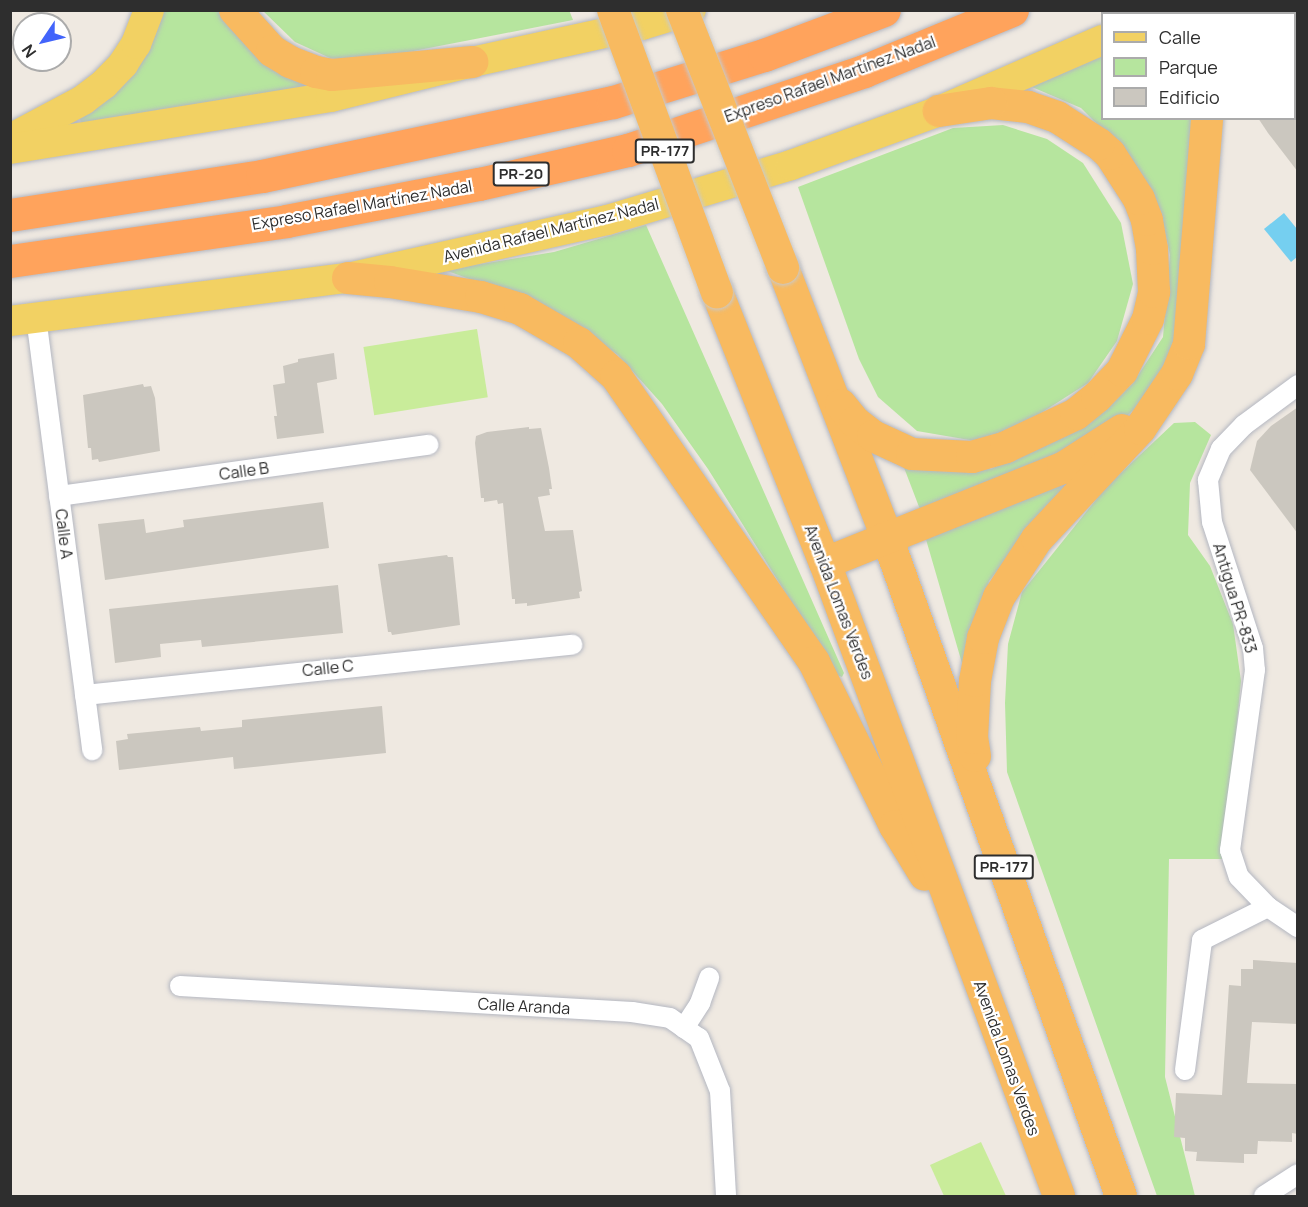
<!DOCTYPE html>
<meta charset="utf-8">
<style>
body{margin:0}
#map{position:relative;width:1308px;height:1207px;overflow:hidden;background:#efe9e1;font-family:Manrope,sans-serif}
div>[style]{position:absolute}
[style*='--x']{left:calc(var(--x)*1px);top:calc(var(--y)*1px);width:calc(var(--w)*1px);rotate:calc(var(--a)*1deg)}
.green>*{inset:0;background:#b6e59e}
.pitch>*{inset:0;background:#c9ec9a;transform-origin:0 0}
.water>*{inset:0;background:#75cff0}
.building>*{inset:0;background:#cbc7bf}
.roads{filter:drop-shadow(0 0 2px #b4b7c1) drop-shadow(0 0 2px #b4b7c1)}
.minor>*{height:20px;margin:-10px;padding:0 10px;transform-origin:10px;border-radius:10px;background:#fff}
.primary>*{height:30px;margin:-15px;padding:0 15px;transform-origin:15px;border-radius:15px;background:#f2d163}
.trunk>*{height:32px;margin:-16px;padding:0 16px;transform-origin:16px;border-radius:16px;background:#f8ba60}
.motorway>*{height:33px;margin:-16.5px;padding:0 16.5px;transform-origin:16.5px;border-radius:16.5px;background:#ffa35c}
.bridges{filter:drop-shadow(0 0 2px #c9c9c9) drop-shadow(0 0 2px #c9c9c9)}
.trunk-bridge>*{height:32px;margin:-16px;padding:0 16px;transform-origin:16px;border-radius:16px;background:#f8ba60}
span{translate:-50% -50%;white-space:nowrap;text-align:center;line-height:1.15;-webkit-text-stroke:4.5px #fff;paint-order:stroke}
.shield-label span{padding:2px 4px;background:#fff;border:2px solid;border-radius:4px;-webkit-text-stroke-width:0}
.shield-label{font-size:15px;color:#2e2e2e;font-weight:700}
.street-label{font-size:16px;color:#2e2e2e}
.frame{position:absolute;inset:0;border:12px solid #2e2e2e;pointer-events:none}
.legend{position:absolute;left:1101px;top:12px;width:195px;height:108px;box-sizing:border-box;background:#fff;border:2px solid #ababab;margin:0;padding:8px 10px;list-style:none;font-size:18px;color:#2e2e2e}
.legend li{display:flex;align-items:center;gap:12px;height:30px}
.legend b{width:30px;border:2px solid #ababab}
.north{position:absolute;left:12px;top:12px;width:60px;height:60px;box-sizing:border-box;background:#fff;border:2px solid #ababab;border-radius:50%;rotate:235deg;font-size:16px;font-weight:700;line-height:24px;text-align:center;color:#2e2e2e}
.north::after{content:'';display:block;margin:auto;width:21px;height:27px;background:#4264fb;clip-path:polygon(50% 0,100% 100%,50% 72%,0 100%)}
</style>
<div id="map">
<div class="green">
<div style="clip-path:polygon(569px 10px,573px 20px,357px 62px,330px 58px,295px 42px,263px 11px)"></div>
<div style="clip-path:polygon(164px 11px,224px 11px,325px 83px,82px 127px,79px 115px,153px 35px)"></div>
<div style="clip-path:polygon(1102px 54px,1102px 118px,1195px 119px,1177px 346px,1148px 397px,1120px 422px,1085px 445px,921px 512px,903px 465px,947px 472px,991px 469px,1077px 429px,1108px 408px,1133px 383px,1163px 337px,1170px 255px,1160px 209px,1121px 148px,1081px 108px,1032px 87px)"></div>
<div style="clip-path:polygon(1003px 125px,1047px 139px,1083px 163px,1121px 223px,1133px 284px,1117px 341px,1088px 383px,1041px 413px,981px 442px,917px 431px,878px 397px,859px 359px,798px 187px,953px 128px)"></div>
<div style="clip-path:polygon(646px 225px,844px 673px,842px 677px,837px 675px,708px 469px,662px 404px,618px 355px,577px 326px,499px 290px,445px 270px,554px 252px)"></div>
<div style="clip-path:polygon(1195px 422px,1211px 435px,1190px 483px,1188px 535px,1210px 566px,1233px 624px,1241px 681px,1224px 859px,1169px 859px,1165px 1077px,1195px 1196px,1157px 1196px,1007px 772px,1005px 703px,1008px 644px,1022px 592px,1107px 486px,1174px 423px)"></div>
<div style="clip-path:polygon(1095px 463px,1039px 519px,989px 581px,966px 677px,925px 536px)"></div>
</div>
<div class="pitch">
<div style="left:477px;top:329px;width:69px;height:115px;rotate:81deg"></div>
<div style="clip-path:polygon(981px 1142px,1006px 1196px,944px 1196px,930px 1165px)"></div>
</div>
<div class="water">
<div style="clip-path:polygon(1284px 213px,1297px 229px,1297px 257px,1291px 262px,1264px 229px)"></div>
</div>
<div class="building">
<div style="clip-path:polygon(1258px 118px,1298px 118px,1298px 172px,1268px 133px)"></div>
<div style="clip-path:polygon(334px 353px,337px 379px,317px 383px,324px 433px,277px 439px,274px 416px,277px 416px,273px 385px,285px 383px,283px 366px,298px 362px,298px 359px)"></div>
<div style="clip-path:polygon(143px 384px,144px 387px,151px 386px,155px 398px,160px 451px,99px 462px,98px 459px,92px 460px,91px 448px,88px 448px,83px 395px)"></div>
<div style="clip-path:polygon(1298px 407px,1298px 534px,1250px 470px,1257px 441px,1271px 426px)"></div>
<div style="clip-path:polygon(529px 427px,529px 429px,541px 428px,549px 468px,552px 489px,549px 489px,550px 495px,538px 497px,545px 531px,573px 530px,582px 591px,579px 592px,580px 598px,527px 606px,527px 603px,515px 604px,515px 599px,512px 599px,503px 503px,498px 504px,497px 500px,484px 502px,484px 498px,481px 498px,475px 443px,476px 436px,487px 432px)"></div>
<div style="clip-path:polygon(323px 502px,329px 548px,105px 580px,98px 524px,144px 519px,146px 533px,184px 527px,183px 520px)"></div>
<div style="clip-path:polygon(447px 555px,448px 557px,453px 557px,460px 625px,392px 635px,391px 632px,388px 632px,378px 564px)"></div>
<div style="clip-path:polygon(338px 585px,343px 633px,202px 647px,201px 640px,160px 644px,161px 657px,115px 663px,109px 609px)"></div>
<div style="clip-path:polygon(382px 706px,386px 753px,234px 769px,233px 757px,119px 770px,116px 741px,128px 739px,127px 734px,200px 727px,201px 731px,242px 727px,242px 720px)"></div>
<div style="clip-path:polygon(1253px 960px,1298px 963px,1298px 1024px,1252px 1022px,1247px 1083px,1298px 1084px,1298px 1134px,1292px 1133px,1292px 1142px,1258px 1141px,1257px 1154px,1244px 1154px,1244px 1163px,1196px 1161px,1197px 1152px,1185px 1151px,1185px 1138px,1174px 1137px,1176px 1093px,1222px 1095px,1229px 985px,1241px 986px,1241px 969px,1253px 969px)"></div>
</div>
<div class="roads">
<div class="minor">
<div style="--x:36;--y:317;--w:437;--a:82.6"></div>
<div style="--x:1298;--y:385;--w:67;--a:143.5"></div>
<div style="--x:1244;--y:425;--w:33;--a:134"></div>
<div style="--x:1221;--y:449;--w:34;--a:113"></div>
<div style="--x:1208;--y:480;--w:42;--a:84.6"></div>
<div style="--x:1212;--y:522;--w:133;--a:72"></div>
<div style="--x:1253;--y:648;--w:22;--a:85"></div>
<div style="--x:1255;--y:670;--w:182;--a:97.9"></div>
<div style="--x:1230;--y:850;--w:28;--a:72"></div>
<div style="--x:1239;--y:877;--w:42;--a:46"></div>
<div style="--x:1268;--y:907;--w:36;--a:34"></div>
<div style="--x:59;--y:496;--w:373;--a:-7.9"></div>
<div style="--x:85;--y:695;--w:490;--a:-5.9"></div>
<div style="--x:180;--y:986;--w:453;--a:3.3"></div>
<div style="--x:632;--y:1012;--w:38;--a:9"></div>
<div style="--x:670;--y:1018;--w:35;--a:35"></div>
<div style="--x:699;--y:1038;--w:57;--a:68.4"></div>
<div style="--x:720;--y:1091;--w:105;--a:86.7"></div>
<div style="--x:684;--y:1028;--w:30;--a:-57"></div>
<div style="--x:700;--y:1003;--w:27;--a:-70"></div>
<div style="--x:1185;--y:1070;--w:131;--a:-82.5"></div>
<div style="--x:1202;--y:940;--w:74;--a:-26.6"></div>
<div style="--x:1264;--y:1196;--w:40;--a:-32.9"></div>
</div>
<div class="primary">
<div style="--x:1159;--y:14;--w:7;--a:-34"></div>
<div style="--x:10;--y:139;--w:83;--a:-28.1"></div>
<div style="--x:83;--y:100;--w:26;--a:-37"></div>
<div style="--x:104;--y:84;--w:28;--a:-46"></div>
<div style="--x:123;--y:64;--w:24;--a:-57"></div>
<div style="--x:136;--y:44;--w:36;--a:-69"></div>
<div style="--x:10;--y:149;--w:325;--a:-9.2"></div>
<div style="--x:331;--y:97;--w:145;--a:-13.9"></div>
<div style="--x:472;--y:62;--w:174;--a:-12.3"></div>
<div style="--x:642;--y:25;--w:51;--a:-17"></div>
<div style="--x:10;--y:321;--w:341;--a:-7.3"></div>
<div style="--x:348;--y:278;--w:265;--a:-12.6"></div>
<div style="--x:607;--y:220;--w:192;--a:-16.6"></div>
<div style="--x:791;--y:165;--w:158;--a:-20"></div>
<div style="--x:939;--y:111;--w:178;--a:-23.5"></div>
</div>
<div class="trunk">
<div style="--x:235;--y:10;--w:55;--a:47.9"></div>
<div style="--x:272;--y:51;--w:21;--a:31"></div>
<div style="--x:290;--y:62;--w:28;--a:21"></div>
<div style="--x:316;--y:72;--w:16;--a:11"></div>
<div style="--x:332;--y:75;--w:141;--a:-5.3"></div>
<div style="--x:1250;--y:14;--w:4;--a:-63"></div>
<div style="--x:783;--y:268;--w:288;--a:68.9"></div>
<div style="--x:887;--y:537;--w:699;--a:70.45"></div>
<div style="--x:348;--y:278;--w:42;--a:5.4"></div>
<div style="--x:390;--y:282;--w:92;--a:9.4"></div>
<div style="--x:481;--y:297;--w:41;--a:17.1"></div>
<div style="--x:520;--y:309;--w:68;--a:30"></div>
<div style="--x:579;--y:343;--w:50;--a:41.7"></div>
<div style="--x:616;--y:376;--w:348;--a:55.3"></div>
<div style="--x:814;--y:662;--w:183;--a:63.7"></div>
<div style="--x:895;--y:826;--w:57;--a:58.5"></div>
<div style="--x:717;--y:292;--w:292;--a:68.3"></div>
<div style="--x:825;--y:563;--w:675;--a:69.71"></div>
<div style="--x:841;--y:405;--w:22;--a:51"></div>
<div style="--x:855;--y:422;--w:23;--a:38"></div>
<div style="--x:873;--y:436;--w:43;--a:24.8"></div>
<div style="--x:912;--y:454;--w:60;--a:2.9"></div>
<div style="--x:972;--y:457;--w:35;--a:-16"></div>
<div style="--x:1006;--y:447;--w:77;--a:-25.2"></div>
<div style="--x:1076;--y:414;--w:27;--a:-39"></div>
<div style="--x:1097;--y:397;--w:36;--a:-46"></div>
<div style="--x:1122;--y:371;--w:58;--a:-63.4"></div>
<div style="--x:1148;--y:319;--w:28;--a:-77"></div>
<div style="--x:1154;--y:292;--w:43;--a:-92.7"></div>
<div style="--x:1152;--y:249;--w:29;--a:-100"></div>
<div style="--x:1147;--y:220;--w:22;--a:-111"></div>
<div style="--x:1139;--y:199;--w:54;--a:-122.8"></div>
<div style="--x:1110;--y:154;--w:15;--a:-138"></div>
<div style="--x:1099;--y:144;--w:50;--a:-147.3"></div>
<div style="--x:1057;--y:117;--w:31;--a:-161"></div>
<div style="--x:1028;--y:107;--w:37;--a:-174"></div>
<div style="--x:991;--y:103;--w:53;--a:171.3"></div>
<div style="--x:825;--y:563;--w:256;--a:-21.8"></div>
<div style="--x:1063;--y:468;--w:70;--a:-32.8"></div>
<div style="--x:975;--y:756;--w:18;--a:-99"></div>
<div style="--x:972;--y:738;--w:57;--a:-87"></div>
<div style="--x:975;--y:681;--w:44;--a:-79.5"></div>
<div style="--x:983;--y:638;--w:44;--a:-68.7"></div>
<div style="--x:999;--y:597;--w:69;--a:-56.8"></div>
<div style="--x:1037;--y:539;--w:151;--a:-46.9"></div>
<div style="--x:1140;--y:429;--w:66;--a:-56.1"></div>
<div style="--x:1177;--y:374;--w:32;--a:-68"></div>
<div style="--x:1189;--y:344;--w:227;--a:-85.4"></div>
</div>
<div class="motorway">
<div style="--x:10;--y:215;--w:255;--a:-8.8"></div>
<div style="--x:262;--y:176;--w:359;--a:-11.9"></div>
<div style="--x:613;--y:102;--w:158;--a:-17.3"></div>
<div style="--x:764;--y:55;--w:128;--a:-20.6"></div>
<div style="--x:10;--y:261;--w:279;--a:-8.2"></div>
<div style="--x:286;--y:221;--w:197;--a:-10.9"></div>
<div style="--x:479;--y:184;--w:153;--a:-12.9"></div>
<div style="--x:628;--y:150;--w:249;--a:-18.5"></div>
<div style="--x:864;--y:71;--w:160;--a:-22.4"></div>
</div>
</div>
<div class="bridges">
<div class="trunk-bridge">
<div style="--x:613;--y:10;--w:301;--a:69.8"></div>
<div style="--x:682;--y:10;--w:277;--a:68.6"></div>
</div>
</div>
<div class="shield-label">
<span style="left:665px;top:151px">PR-177</span>
<span style="left:521px;top:174px">PR-20</span>
<span style="left:1004px;top:867px">PR-177</span>
</div>
<div class="street-label">
<span style="left:830px;top:79px;rotate:-20deg">Expreso Rafael Martínez Nadal</span>
<span style="left:362px;top:205px;rotate:-10deg">Expreso Rafael Martínez Nadal</span>
<span style="left:551px;top:230px;rotate:-14deg">Avenida Rafael Martínez Nadal</span>
<span style="left:244px;top:471px;rotate:-8deg">Calle B</span>
<span style="left:64px;top:534px;rotate:83deg">Calle A</span>
<span style="left:1235px;top:598px;rotate:73deg">Antigua PR-833</span>
<span style="left:839px;top:602px;rotate:69deg">Avenida Lomas Verdes</span>
<span style="left:328px;top:668px;rotate:-6deg">Calle C</span>
<span style="left:524px;top:1006px;rotate:3deg">Calle Aranda</span>
<span style="left:1007px;top:1058px;rotate:70deg">Avenida Lomas Verdes</span>
</div>
<div class="frame"></div>
<ul class="legend">
<li><b style="height:8px;background:#f2d163"></b>Calle</li>
<li><b style="height:16px;background:#b6e59e"></b>Parque</li>
<li><b style="height:16px;background:#cbc7bf"></b>Edificio</li>
</ul>
<div class="north">N</div>
</div>
